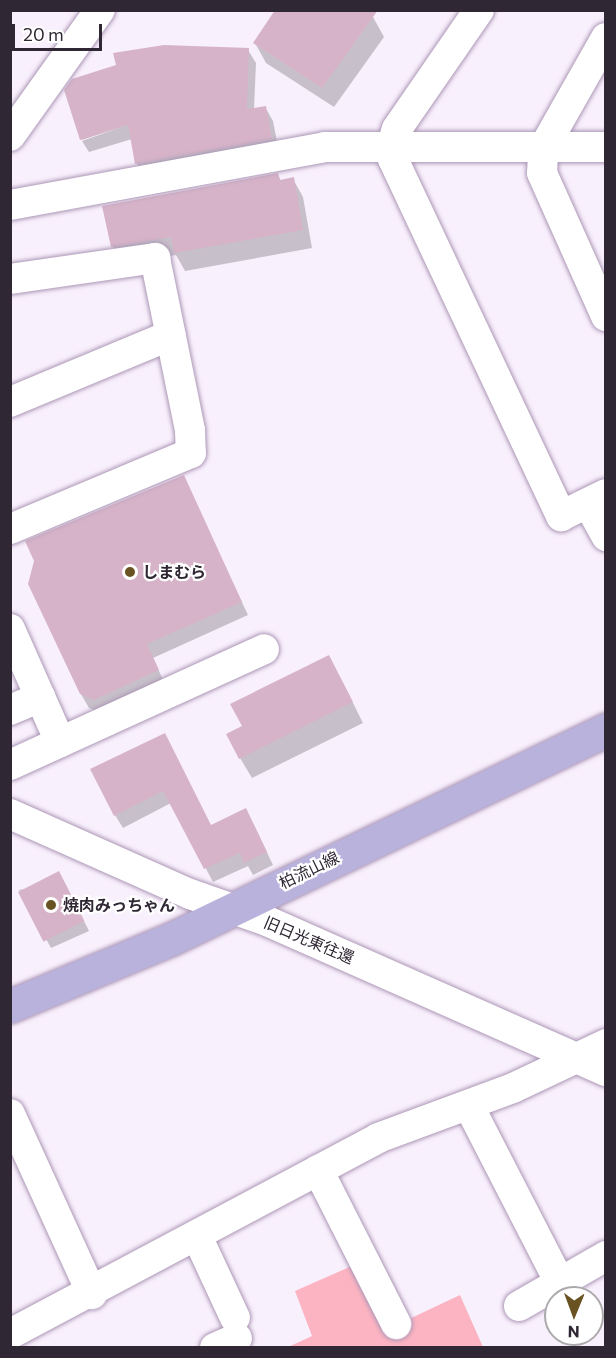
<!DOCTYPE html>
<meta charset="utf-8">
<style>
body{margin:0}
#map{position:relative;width:616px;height:1358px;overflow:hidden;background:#f9f0fd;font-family:Commissioner,"Noto Sans JP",sans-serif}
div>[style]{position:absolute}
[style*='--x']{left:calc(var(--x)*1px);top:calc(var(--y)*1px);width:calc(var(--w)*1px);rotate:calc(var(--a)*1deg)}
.green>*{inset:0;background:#fdb4c2}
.shadow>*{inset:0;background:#0003}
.building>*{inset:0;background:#d6b3c8;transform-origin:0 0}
.roads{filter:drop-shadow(0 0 2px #ac97b6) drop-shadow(0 0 2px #ac97b6)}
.minor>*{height:30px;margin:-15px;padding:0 15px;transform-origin:15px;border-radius:15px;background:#fff}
.major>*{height:33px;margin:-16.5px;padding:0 16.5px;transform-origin:16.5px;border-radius:16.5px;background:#b8b2dd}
.dots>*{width:16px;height:16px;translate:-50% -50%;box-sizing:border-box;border:3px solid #fff;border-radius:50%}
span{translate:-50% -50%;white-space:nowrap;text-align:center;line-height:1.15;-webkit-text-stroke:4.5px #fff;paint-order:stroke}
.poi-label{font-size:16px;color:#2f2733;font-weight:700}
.left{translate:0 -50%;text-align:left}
.street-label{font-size:16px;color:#2f2733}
.frame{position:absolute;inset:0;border:12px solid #2f2733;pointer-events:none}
.north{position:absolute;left:544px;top:1286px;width:60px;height:60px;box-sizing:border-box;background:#fff;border:2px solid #aca9ad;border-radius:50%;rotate:181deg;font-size:16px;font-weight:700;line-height:24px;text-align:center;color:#2f2733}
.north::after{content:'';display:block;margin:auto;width:21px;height:27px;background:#695322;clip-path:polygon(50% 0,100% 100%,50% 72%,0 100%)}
.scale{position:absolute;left:12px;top:24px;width:90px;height:27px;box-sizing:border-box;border:3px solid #2f2733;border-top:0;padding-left:8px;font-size:18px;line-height:21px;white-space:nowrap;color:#2f2733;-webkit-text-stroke:4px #fff;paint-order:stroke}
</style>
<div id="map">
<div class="green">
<div style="clip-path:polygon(354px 1265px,407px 1320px,460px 1295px,483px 1347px,286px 1348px,312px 1336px,295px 1291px)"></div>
</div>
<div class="shadow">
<div style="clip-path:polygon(373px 17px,384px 37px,334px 107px,266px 63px,255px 43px)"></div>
<div style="clip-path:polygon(248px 50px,256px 63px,254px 109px,265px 107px,273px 121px,279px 152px,144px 177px,137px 164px,132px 139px,89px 152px,82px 141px,135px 122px,82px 140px,66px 90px)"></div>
<div style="clip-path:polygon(278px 175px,281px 181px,293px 179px,303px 197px,312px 248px,185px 271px,176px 255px,122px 264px,112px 246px)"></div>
<div style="clip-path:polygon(183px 477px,248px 615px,153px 658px,165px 684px,102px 713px,89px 708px,81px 694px)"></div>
<div style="clip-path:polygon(340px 677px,363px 723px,252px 778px,240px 758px)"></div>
<div style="clip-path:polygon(165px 735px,211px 827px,253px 823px,273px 865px,253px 875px,248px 866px,213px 882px,171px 803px,123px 828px,115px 815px)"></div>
<div style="clip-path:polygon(64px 882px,89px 931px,51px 948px,19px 890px)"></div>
</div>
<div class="building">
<div style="clip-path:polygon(275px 10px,378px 10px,322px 88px,253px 43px)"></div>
<div style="clip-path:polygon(164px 45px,249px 48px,247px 109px,266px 106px,272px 139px,135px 164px,128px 125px,80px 140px,64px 90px,72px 79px,116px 65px,113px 53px)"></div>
<div style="clip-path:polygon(278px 173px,280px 180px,294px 177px,303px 230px,174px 253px,171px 237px,111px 247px,102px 206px)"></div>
<div style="clip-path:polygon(184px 475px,242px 602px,147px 644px,159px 670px,94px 700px,80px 694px,28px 584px,34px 561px,25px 541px)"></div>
<div style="clip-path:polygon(329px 655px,353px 702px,239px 759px,226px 734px,242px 726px,230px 704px)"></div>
<div style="clip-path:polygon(165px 733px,211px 825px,246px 808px,267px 852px,244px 863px,240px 853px,204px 869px,163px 791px,114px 816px,90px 769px)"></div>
<div style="left:59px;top:871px;width:56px;height:46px;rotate:63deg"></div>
</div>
<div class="roads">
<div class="minor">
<div style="--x:479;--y:10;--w:145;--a:124.6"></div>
<div style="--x:397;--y:129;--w:19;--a:108"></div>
<div style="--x:391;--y:147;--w:12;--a:81"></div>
<div style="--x:393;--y:159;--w:395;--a:64.8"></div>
<div style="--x:561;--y:516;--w:50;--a:-26.1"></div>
<div style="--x:606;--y:38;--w:128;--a:119.6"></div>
<div style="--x:543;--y:149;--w:24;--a:92"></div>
<div style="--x:542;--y:173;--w:157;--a:65.9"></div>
<div style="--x:10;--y:136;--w:155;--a:-54.5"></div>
<div style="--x:10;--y:205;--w:320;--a:-10.4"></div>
<div style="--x:325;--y:147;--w:281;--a:0"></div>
<div style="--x:10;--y:279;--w:147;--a:-8.2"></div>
<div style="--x:155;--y:258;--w:176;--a:78.5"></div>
<div style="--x:190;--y:430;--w:23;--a:88"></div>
<div style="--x:191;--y:453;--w:196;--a:157.2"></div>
<div style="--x:10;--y:402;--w:174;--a:-22.6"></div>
<div style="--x:588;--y:503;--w:38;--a:61"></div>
<div style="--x:10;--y:629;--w:124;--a:66.1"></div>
<div style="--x:10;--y:710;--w:33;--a:-23"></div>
<div style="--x:10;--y:765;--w:279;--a:-24.5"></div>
<div style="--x:10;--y:814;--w:197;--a:24"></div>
<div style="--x:190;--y:894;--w:82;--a:19.3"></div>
<div style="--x:267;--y:921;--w:371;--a:23.9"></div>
<div style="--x:469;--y:1106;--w:197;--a:62.8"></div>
<div style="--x:10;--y:1114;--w:198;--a:65.5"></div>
<div style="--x:318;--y:1170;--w:173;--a:63.1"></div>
<div style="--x:197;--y:1236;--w:90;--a:65.1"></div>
<div style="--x:519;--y:1306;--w:100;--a:-29.9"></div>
<div style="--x:10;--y:1334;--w:417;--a:-28"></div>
<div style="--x:378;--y:1138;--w:144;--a:-20.3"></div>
<div style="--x:513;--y:1088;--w:103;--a:-25.3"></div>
<div style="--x:215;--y:1348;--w:24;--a:-24"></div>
</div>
<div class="major">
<div style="--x:10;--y:1006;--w:174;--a:-22.6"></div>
<div style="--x:171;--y:939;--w:483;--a:-25.7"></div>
</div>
</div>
<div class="dots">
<div style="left:130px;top:572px;background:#695322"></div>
<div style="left:51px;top:905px;background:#695322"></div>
</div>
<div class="poi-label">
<span class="left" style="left:142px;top:572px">しまむら</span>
<span class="left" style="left:63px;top:905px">焼肉みっちゃん</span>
</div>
<div class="street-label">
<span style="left:309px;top:870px;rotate:-26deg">柏流山線</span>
<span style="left:309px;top:940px;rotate:23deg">旧日光東往還</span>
</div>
<div class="frame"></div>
<div class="north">N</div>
<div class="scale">20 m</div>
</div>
